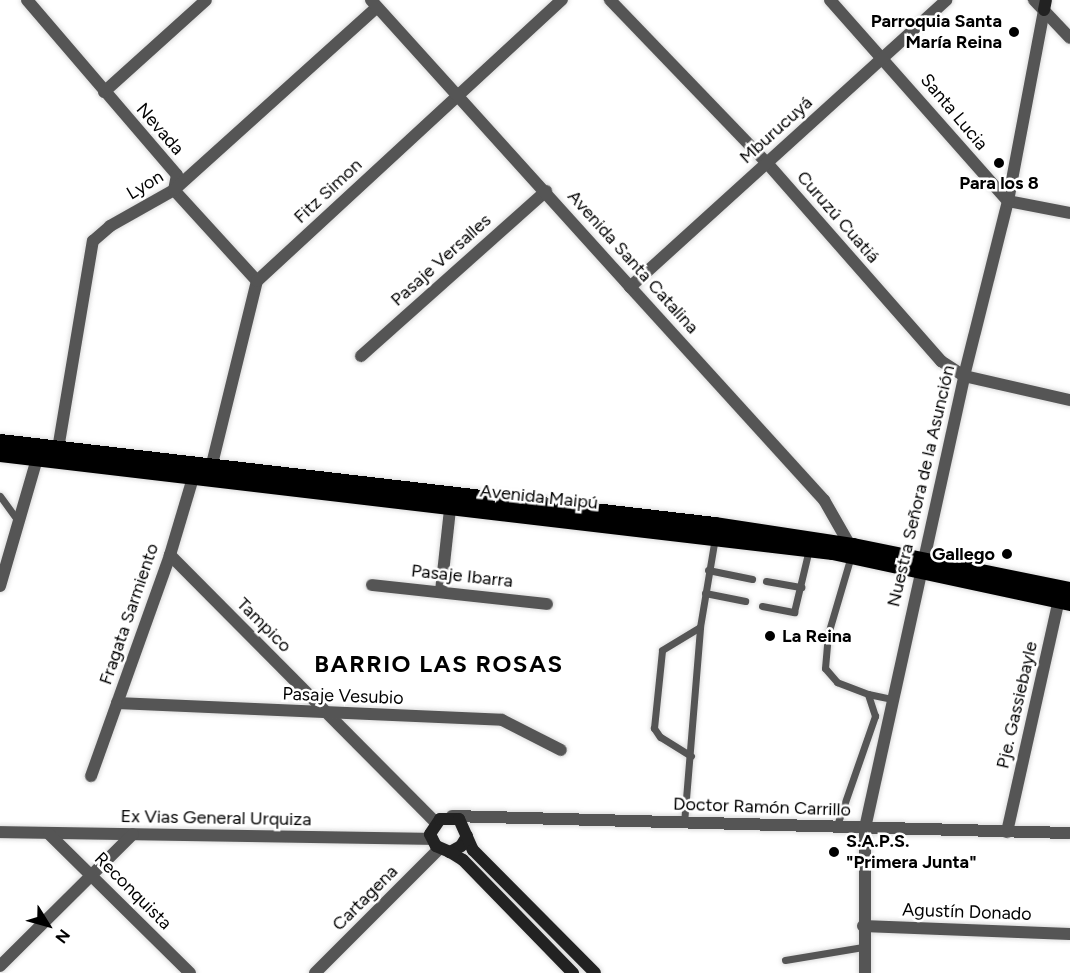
<!DOCTYPE html>
<meta charset="utf-8">
<style>
body{margin:0}
#map{position:relative;width:1070px;height:973px;overflow:hidden;background:#fff;font-family:Figtree,sans-serif}
div>[style]{position:absolute}
[style*='--x']{left:calc(var(--x)*1px);top:calc(var(--y)*1px);width:calc(var(--w)*1px);rotate:calc(var(--a)*1deg)}
.roads{filter:drop-shadow(0 0 2px #dbdbdb) drop-shadow(0 0 2px #dbdbdb)}
.service>*{height:7px;margin:-3.5px;padding:0 3.5px;transform-origin:3.5px;border-radius:3.5px;background:#555}
.minor>*{height:12px;margin:-6px;padding:0 6px;transform-origin:6px;border-radius:6px;background:#555}
.tertiary>*{height:12px;margin:-6px;padding:0 6px;transform-origin:6px;border-radius:6px;background:#555}
.secondary>*{height:12px;margin:-6px;padding:0 6px;transform-origin:6px;border-radius:6px;background:#222}
.primary>*{height:15px;margin:-7.5px;padding:0 7.5px;transform-origin:7.5px;border-radius:7.5px;background:#000}
.dots>*{width:16px;height:16px;translate:-50% -50%;box-sizing:border-box;border:3px solid #fff;border-radius:50%}
span{translate:-50% -50%;white-space:nowrap;text-align:center;line-height:1.15;-webkit-text-stroke:5px #fff;paint-order:stroke}
.poi-label{font-size:18px;color:#000;font-weight:700}
.right{translate:-100% -50%;text-align:right}
.left{translate:0 -50%;text-align:left}
.street-label{font-size:18px;color:#000}
.district-label{font-size:24px;color:#000;font-weight:700;letter-spacing:1.5px}
.north{position:absolute;left:18px;top:895px;width:60px;height:60px;-webkit-text-stroke:4px #fff;paint-order:stroke;rotate:127deg;font-size:16px;font-weight:700;line-height:24px;text-align:center;color:#000}
.north::after{content:'';display:block;margin:auto;width:21px;height:27px;background:#000;clip-path:polygon(50% 0,100% 100%,50% 72%,0 100%)}
</style>
<div id="map">
<div class="roads">
<div class="service">
<div style="--x:0;--y:496;--w:32;--a:54"></div>
<div style="--x:708;--y:570;--w:45;--a:11.6"></div>
<div style="--x:766;--y:581;--w:36;--a:10"></div>
<div style="--x:705;--y:593;--w:41;--a:11.3"></div>
<div style="--x:762;--y:606;--w:33;--a:11"></div>
<div style="--x:794;--y:612;--w:65;--a:-76.6"></div>
<div style="--x:868;--y:694;--w:25;--a:12"></div>
<div style="--x:691;--y:756;--w:36;--a:-148"></div>
<div style="--x:660;--y:737;--w:11;--a:-124"></div>
<div style="--x:654;--y:728;--w:78;--a:-84.1"></div>
<div style="--x:662;--y:650;--w:44;--a:-31.2"></div>
<div style="--x:684;--y:823;--w:197;--a:-85.3"></div>
<div style="--x:700;--y:627;--w:91;--a:-80.5"></div>
<div style="--x:836;--y:828;--w:119;--a:-70.8"></div>
<div style="--x:875;--y:716;--w:23;--a:-108"></div>
<div style="--x:868;--y:694;--w:33;--a:-159"></div>
<div style="--x:837;--y:682;--w:18;--a:-131"></div>
<div style="--x:825;--y:668;--w:34;--a:-85"></div>
<div style="--x:828;--y:634;--w:81;--a:-73.6"></div>
<div style="--x:785;--y:960;--w:79;--a:-9.5"></div>
</div>
<div class="minor">
<div style="--x:27;--y:0;--w:230;--a:49.4"></div>
<div style="--x:177;--y:175;--w:15;--a:101"></div>
<div style="--x:174;--y:190;--w:123;--a:47.6"></div>
<div style="--x:610;--y:0;--w:226;--a:46.1"></div>
<div style="--x:767;--y:163;--w:264;--a:48.7"></div>
<div style="--x:941;--y:361;--w:27;--a:33"></div>
<div style="--x:964;--y:376;--w:109;--a:12.8"></div>
<div style="--x:830;--y:0;--w:268;--a:48.5"></div>
<div style="--x:1008;--y:201;--w:63;--a:11"></div>
<div style="--x:1034;--y:0;--w:52;--a:46.5"></div>
<div style="--x:104;--y:92;--w:137;--a:-42"></div>
<div style="--x:361;--y:356;--w:248;--a:-41.7"></div>
<div style="--x:57;--y:455;--w:217;--a:-80.5"></div>
<div style="--x:93;--y:241;--w:23;--a:-41"></div>
<div style="--x:110;--y:226;--w:73;--a:-29.4"></div>
<div style="--x:174;--y:190;--w:273;--a:-42"></div>
<div style="--x:212;--y:464;--w:188;--a:-76.2"></div>
<div style="--x:257;--y:281;--w:415;--a:-42.7"></div>
<div style="--x:852;--y:549;--w:56;--a:-119.7"></div>
<div style="--x:824;--y:500;--w:288;--a:-132.3"></div>
<div style="--x:630;--y:287;--w:427;--a:-42.2"></div>
<div style="--x:170;--y:555;--w:376;--a:45.2"></div>
<div style="--x:372;--y:585;--w:176;--a:6.2"></div>
<div style="--x:0;--y:586;--w:140;--a:-73.8"></div>
<div style="--x:441;--y:591;--w:92;--a:-83.7"></div>
<div style="--x:117;--y:703;--w:385;--a:2.5"></div>
<div style="--x:502;--y:720;--w:66;--a:27"></div>
<div style="--x:91;--y:776;--w:235;--a:-70.3"></div>
<div style="--x:170;--y:555;--w:91;--a:-73.4"></div>
<div style="--x:452;--y:816;--w:618;--a:1.58"></div>
<div style="--x:0;--y:832;--w:432;--a:0.9"></div>
<div style="--x:1007;--y:832;--w:244;--a:-77.4"></div>
<div style="--x:49;--y:834;--w:198;--a:44.6"></div>
<div style="--x:863;--y:926;--w:207;--a:2.2"></div>
<div style="--x:0;--y:966;--w:187;--a:-44.8"></div>
<div style="--x:865;--y:973;--w:145;--a:-90"></div>
<div style="--x:865;--y:828;--w:463;--a:-77.6"></div>
<div style="--x:964;--y:376;--w:180;--a:-75.9"></div>
<div style="--x:1008;--y:201;--w:194;--a:-79.3"></div>
</div>
<div class="tertiary">
<div style="--x:371;--y:0;--w:387;--a:47.9"></div>
<div style="--x:315;--y:973;--w:175;--a:-45"></div>
</div>
<div class="secondary">
<div style="--x:1044;--y:10;--w:10;--a:-79"></div>
<div style="--x:467;--y:836;--w:12;--a:121"></div>
<div style="--x:461;--y:846;--w:13;--a:151"></div>
<div style="--x:450;--y:852;--w:15;--a:-157"></div>
<div style="--x:436;--y:846;--w:13;--a:-117"></div>
<div style="--x:430;--y:834;--w:18;--a:-56"></div>
<div style="--x:440;--y:819;--w:19;--a:0"></div>
<div style="--x:459;--y:819;--w:34;--a:66"></div>
<div style="--x:473;--y:850;--w:173;--a:45.2"></div>
<div style="--x:450;--y:852;--w:15;--a:32"></div>
<div style="--x:463;--y:860;--w:158;--a:45.8"></div>
</div>
<div class="primary">
<div style="--x:0;--y:441;--w:719;--a:6.63"></div>
<div style="--x:714;--y:524;--w:141;--a:8.6"></div>
<div style="--x:853;--y:545;--w:221;--a:11.5"></div>
<div style="--x:0;--y:454;--w:838;--a:6.72"></div>
<div style="--x:832;--y:552;--w:243;--a:12.1"></div>
</div>
</div>
<div class="dots">
<div style="left:1014px;top:32px;background:#000"></div>
<div style="left:999px;top:163px;background:#000"></div>
<div style="left:1007px;top:554px;background:#000"></div>
<div style="left:770px;top:636px;background:#000"></div>
<div style="left:834px;top:852px;background:#000"></div>
</div>
<div class="poi-label">
<span class="right" style="left:1002px;top:32px">Parroquia Santa<br>María Reina</span>
<span style="left:999px;top:183px">Para los 8</span>
<span class="right" style="left:995px;top:554px">Gallego</span>
<span class="left" style="left:782px;top:636px">La Reina</span>
<span class="left" style="left:846px;top:852px">S.A.P.S.<br>"Primera Junta"</span>
</div>
<div class="street-label">
<span style="left:954px;top:112px;rotate:50deg">Santa Lucia</span>
<span style="left:160px;top:129px;rotate:49deg">Nevada</span>
<span style="left:776px;top:130px;rotate:-42deg">Mburucuyá</span>
<span style="left:145px;top:185px;rotate:-31deg">Lyon</span>
<span style="left:328px;top:191px;rotate:-43deg">Fitz Simon</span>
<span style="left:838px;top:217px;rotate:49deg">Curuzú Cuatiá</span>
<span style="left:441px;top:260px;rotate:-42deg">Pasaje Versalles</span>
<span style="left:633px;top:262px;rotate:48deg">Avenida Santa Catalina</span>
<span style="left:921px;top:486px;rotate:-77deg">Nuestra Señora de la Asunción</span>
<span style="left:539px;top:497px;rotate:6deg">Avenida Maipú</span>
<span style="left:462px;top:576px;rotate:6deg">Pasaje Ibarra</span>
<span style="left:129px;top:614px;rotate:-71deg">Fragata Sarmiento</span>
<span style="left:264px;top:625px;rotate:45deg">Tampico</span>
<span style="left:343px;top:696px;rotate:2deg">Pasaje Vesubio</span>
<span style="left:1017px;top:705px;rotate:-77deg">Pje. Gassiebayle</span>
<span style="left:762px;top:807px;rotate:2deg">Doctor Ramón Carrillo</span>
<span style="left:216px;top:818px;rotate:1deg">Ex Vias General Urquiza</span>
<span style="left:133px;top:891px;rotate:45deg">Reconquista</span>
<span style="left:365px;top:898px;rotate:-45deg">Cartagena</span>
<span style="left:967px;top:912px;rotate:2deg">Agustín Donado</span>
</div>
<div class="district-label">
<span style="left:439px;top:664px">BARRIO LAS ROSAS</span>
</div>
<div class="north">N</div>
</div>
